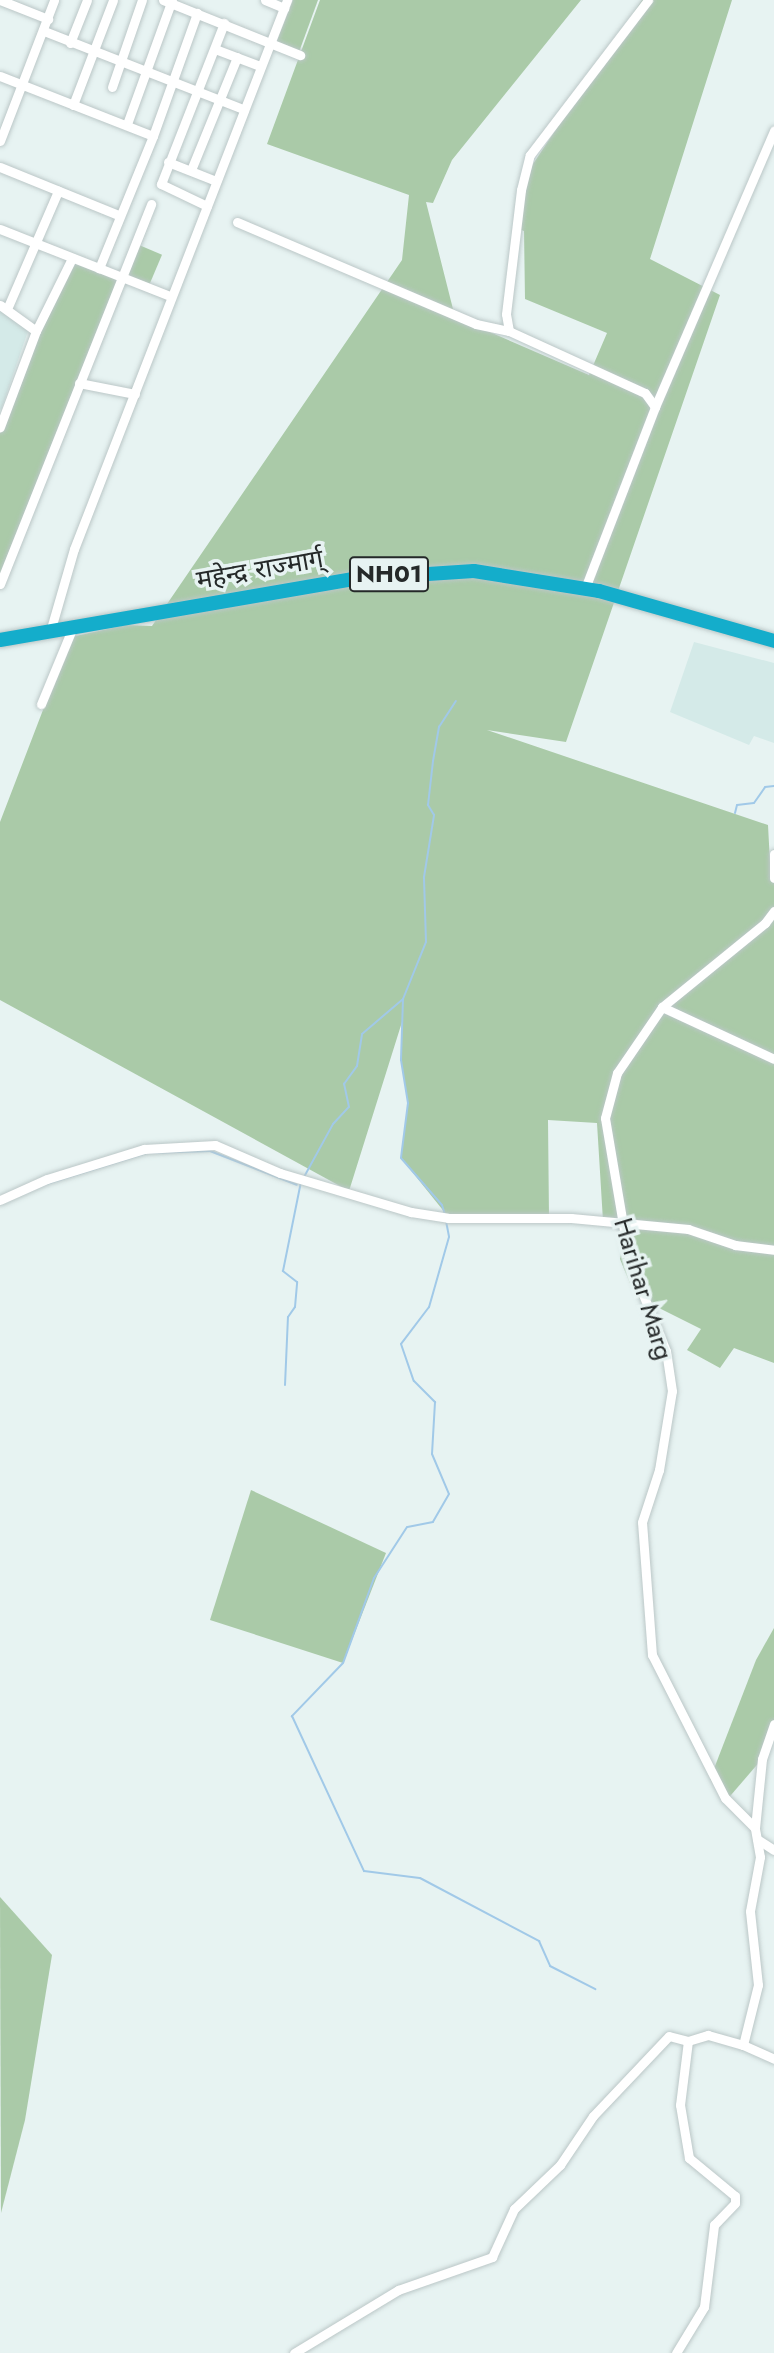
<!DOCTYPE html>
<meta charset="utf-8">
<style>
body{margin:0}
#map{position:relative;width:774px;height:2353px;overflow:hidden;background:#e7f3f2;font-family:Jost,"Noto Sans Devanagari",sans-serif}
div>[style]{position:absolute}
[style*='--x']{left:calc(var(--x)*1px);top:calc(var(--y)*1px);width:calc(var(--w)*1px);rotate:calc(var(--a)*1deg)}
.built>*{inset:0;background:#d4eae8}
.green>*{inset:0;background:#aacaa8;transform-origin:0 0}
.stream>*{height:2px;margin:-1px;padding:0 1px;transform-origin:1px;border-radius:1px;background:#a1c9e8}
.roads{filter:drop-shadow(0 0 2px #bbc7c7) drop-shadow(0 0 2px #bbc7c7)}
.minor>*{height:9px;margin:-4.5px;padding:0 4.5px;transform-origin:4.5px;border-radius:4.5px;background:#fff}
.highway>*{height:14px;margin:-7px;padding:0 7px;transform-origin:7px;border-radius:7px;background:#14adcb}
span{translate:-50% -50%;white-space:nowrap;text-align:center;line-height:1.15;-webkit-text-stroke:7px #e7f3f2;paint-order:stroke}
.shield-label span{padding:2px 5px;background:#e7f3f2;border:2px solid;border-radius:5px;-webkit-text-stroke-width:0}
.shield-label{font-size:24px;color:#252929;font-weight:700}
.street-label{font-size:26px;color:#252929}
</style>
<div id="map">
<div class="built">
<div style="clip-path:polygon(0 308px,29px 328px,1px 410px,0 409px)"></div>
<div style="clip-path:polygon(694px 642px,774px 663px,774px 743px,754px 736px,749px 745px,670px 712px)"></div>
</div>
<div class="green">
<div style="clip-path:polygon(293px 0,318px 0,299px 52px,276px 43px)"></div>
<div style="clip-path:polygon(320px 0,581px 0,452px 160px,433px 203px,426px 202px,455px 317px,589px 375px,607px 333px,525px 299px,524px 231px,519px 229px,523px 179px,642px 0,732px 0,650px 259px,720px 295px,566px 742px,487px 730px,768px 825px,770px 863px,774px 849px,774px 1363px,734px 1348px,720px 1368px,687px 1350px,701px 1329px,635px 1296px,620px 1259px,626px 1225px,603px 1221px,597px 1123px,548px 1120px,549px 1218px,446px 1214px,401px 1158px,408px 1103px,401px 1060px,402px 1022px,349px 1191px,0 1000px,0 822px,71px 637px,126px 625px,152px 626px,402px 260px,409px 195px,267px 144px)"></div>
<div style="left:139px;top:245px;width:25px;height:33px;rotate:23deg"></div>
<div style="clip-path:polygon(69px 260px,120px 279px,0 575px,0 433px)"></div>
<div style="clip-path:polygon(251px 1490px,386px 1553px,343px 1663px,210px 1620px)"></div>
<div style="clip-path:polygon(774px 1628px,774px 1724px,762px 1759px,725px 1802px,710px 1779px,756px 1660px)"></div>
<div style="clip-path:polygon(0 1897px,52px 1955px,25px 2120px,1px 2213px)"></div>
</div>
<div class="stream">
<div style="--x:735;--y:813;--w:8;--a:-76"></div>
<div style="--x:737;--y:805;--w:17;--a:-7"></div>
<div style="--x:754;--y:803;--w:19;--a:-55"></div>
<div style="--x:765;--y:787;--w:9;--a:-6"></div>
<div style="--x:403;--y:999;--w:61;--a:91.9"></div>
<div style="--x:401;--y:1060;--w:44;--a:80.8"></div>
<div style="--x:408;--y:1103;--w:55;--a:97.3"></div>
<div style="--x:401;--y:1158;--w:62;--a:48.9"></div>
<div style="--x:442;--y:1205;--w:10;--a:73"></div>
<div style="--x:304;--y:1177;--w:60;--a:-61.3"></div>
<div style="--x:333;--y:1124;--w:23;--a:-47"></div>
<div style="--x:349;--y:1107;--w:24;--a:-102"></div>
<div style="--x:344;--y:1084;--w:22;--a:-54"></div>
<div style="--x:357;--y:1066;--w:32;--a:-81"></div>
<div style="--x:362;--y:1034;--w:54;--a:-40.5"></div>
<div style="--x:403;--y:999;--w:61;--a:-68"></div>
<div style="--x:426;--y:942;--w:65;--a:-91.8"></div>
<div style="--x:424;--y:877;--w:63;--a:-80.8"></div>
<div style="--x:434;--y:815;--w:12;--a:-121"></div>
<div style="--x:428;--y:805;--w:44;--a:-83.5"></div>
<div style="--x:433;--y:761;--w:35;--a:-80"></div>
<div style="--x:439;--y:727;--w:31;--a:-57"></div>
<div style="--x:0;--y:1204;--w:50;--a:-23.5"></div>
<div style="--x:46;--y:1184;--w:106;--a:-17.1"></div>
<div style="--x:147;--y:1153;--w:63;--a:-1.8"></div>
<div style="--x:210;--y:1151;--w:93;--a:21.3"></div>
<div style="--x:446;--y:1221;--w:16;--a:79"></div>
<div style="--x:449;--y:1237;--w:73;--a:105.9"></div>
<div style="--x:429;--y:1307;--w:46;--a:127.1"></div>
<div style="--x:401;--y:1344;--w:39;--a:71"></div>
<div style="--x:414;--y:1381;--w:30;--a:45"></div>
<div style="--x:435;--y:1402;--w:52;--a:93.3"></div>
<div style="--x:432;--y:1454;--w:43;--a:67"></div>
<div style="--x:449;--y:1494;--w:32;--a:120"></div>
<div style="--x:433;--y:1522;--w:26;--a:169"></div>
<div style="--x:407;--y:1527;--w:61;--a:122.9"></div>
<div style="--x:374;--y:1578;--w:90;--a:110"></div>
<div style="--x:343;--y:1663;--w:74;--a:133.9"></div>
<div style="--x:292;--y:1716;--w:171;--a:65.1"></div>
<div style="--x:364;--y:1871;--w:56;--a:7.1"></div>
<div style="--x:420;--y:1878;--w:135;--a:27.9"></div>
<div style="--x:539;--y:1941;--w:27;--a:66"></div>
<div style="--x:550;--y:1966;--w:51;--a:27.1"></div>
<div style="--x:285;--y:1385;--w:68;--a:-87.5"></div>
<div style="--x:288;--y:1317;--w:12;--a:-55"></div>
<div style="--x:295;--y:1307;--w:25;--a:-85"></div>
<div style="--x:297;--y:1282;--w:18;--a:-142"></div>
<div style="--x:283;--y:1271;--w:91;--a:-78.6"></div>
</div>
<div class="roads">
<div class="minor">
<div style="--x:0;--y:0;--w:52;--a:21.6"></div>
<div style="--x:163;--y:0;--w:148;--a:21.9"></div>
<div style="--x:265;--y:0;--w:21;--a:23"></div>
<div style="--x:44;--y:31;--w:214;--a:21.4"></div>
<div style="--x:70;--y:43;--w:46;--a:-68.4"></div>
<div style="--x:215;--y:49;--w:48;--a:20.7"></div>
<div style="--x:0;--y:76;--w:164;--a:21.4"></div>
<div style="--x:153;--y:136;--w:143;--a:112.2"></div>
<div style="--x:112;--y:87;--w:92;--a:-71"></div>
<div style="--x:73;--y:105;--w:112;--a:-69.1"></div>
<div style="--x:127;--y:124;--w:132;--a:-70.1"></div>
<div style="--x:153;--y:136;--w:131;--a:-70.3"></div>
<div style="--x:0;--y:141;--w:151;--a:-69"></div>
<div style="--x:168;--y:162;--w:52;--a:21.6"></div>
<div style="--x:0;--y:167;--w:127;--a:22.1"></div>
<div style="--x:191;--y:170;--w:122;--a:-67.8"></div>
<div style="--x:207;--y:206;--w:51;--a:-154.4"></div>
<div style="--x:161;--y:184;--w:173;--a:-68.6"></div>
<div style="--x:237;--y:222;--w:260;--a:23.1"></div>
<div style="--x:476;--y:324;--w:34;--a:12"></div>
<div style="--x:509;--y:331;--w:149;--a:24.5"></div>
<div style="--x:645;--y:393;--w:17;--a:54"></div>
<div style="--x:655;--y:407;--w:194;--a:111.1"></div>
<div style="--x:0;--y:229;--w:183;--a:21.5"></div>
<div style="--x:0;--y:305;--w:44;--a:35.8"></div>
<div style="--x:36;--y:331;--w:103;--a:110.6"></div>
<div style="--x:7;--y:309;--w:129;--a:-66.6"></div>
<div style="--x:36;--y:331;--w:81;--a:-63.7"></div>
<div style="--x:509;--y:331;--w:17;--a:-100"></div>
<div style="--x:506;--y:314;--w:125;--a:-83.1"></div>
<div style="--x:521;--y:190;--w:36;--a:-76"></div>
<div style="--x:530;--y:155;--w:195;--a:-52.7"></div>
<div style="--x:79;--y:383;--w:57;--a:11.1"></div>
<div style="--x:655;--y:407;--w:301;--a:-66.7"></div>
<div style="--x:0;--y:584;--w:409;--a:-68.3"></div>
<div style="--x:50;--y:632;--w:86;--a:-73.9"></div>
<div style="--x:74;--y:549;--w:589;--a:-68.79"></div>
<div style="--x:41;--y:704;--w:81;--a:-67.5"></div>
<div style="--x:774;--y:854;--w:24;--a:90"></div>
<div style="--x:662;--y:1007;--w:123;--a:24.9"></div>
<div style="--x:0;--y:1200;--w:51;--a:-24.1"></div>
<div style="--x:47;--y:1179;--w:102;--a:-17.2"></div>
<div style="--x:144;--y:1149;--w:71;--a:-3.2"></div>
<div style="--x:215;--y:1145;--w:71;--a:23.3"></div>
<div style="--x:280;--y:1173;--w:137;--a:16.6"></div>
<div style="--x:411;--y:1212;--w:37;--a:9"></div>
<div style="--x:448;--y:1218;--w:123;--a:0"></div>
<div style="--x:571;--y:1218;--w:118;--a:5.4"></div>
<div style="--x:688;--y:1229;--w:50;--a:18.8"></div>
<div style="--x:735;--y:1245;--w:39;--a:7"></div>
<div style="--x:755;--y:1828;--w:42;--a:-135"></div>
<div style="--x:725;--y:1798;--w:161;--a:-117"></div>
<div style="--x:652;--y:1655;--w:133;--a:-94.3"></div>
<div style="--x:642;--y:1522;--w:55;--a:-71.9"></div>
<div style="--x:659;--y:1470;--w:80;--a:-80.7"></div>
<div style="--x:672;--y:1391;--w:40;--a:-98.5"></div>
<div style="--x:666;--y:1351;--w:98;--a:-112.1"></div>
<div style="--x:629;--y:1260;--w:144;--a:-99.6"></div>
<div style="--x:605;--y:1118;--w:47;--a:-75.1"></div>
<div style="--x:617;--y:1073;--w:80;--a:-55.7"></div>
<div style="--x:662;--y:1007;--w:133;--a:-39.2"></div>
<div style="--x:765;--y:923;--w:15;--a:-53"></div>
<div style="--x:757;--y:1839;--w:20;--a:33"></div>
<div style="--x:743;--y:2045;--w:34;--a:24"></div>
<div style="--x:294;--y:2353;--w:122;--a:-31.2"></div>
<div style="--x:398;--y:2290;--w:100;--a:-19.3"></div>
<div style="--x:492;--y:2257;--w:53;--a:-65.4"></div>
<div style="--x:514;--y:2209;--w:64;--a:-43.7"></div>
<div style="--x:560;--y:2165;--w:59;--a:-56"></div>
<div style="--x:593;--y:2116;--w:110;--a:-46.5"></div>
<div style="--x:669;--y:2036;--w:20;--a:15"></div>
<div style="--x:688;--y:2041;--w:21;--a:-17"></div>
<div style="--x:708;--y:2035;--w:36;--a:16"></div>
<div style="--x:743;--y:2045;--w:62;--a:-76"></div>
<div style="--x:758;--y:1985;--w:74;--a:-96.2"></div>
<div style="--x:750;--y:1911;--w:55;--a:-79.5"></div>
<div style="--x:760;--y:1857;--w:29;--a:-100"></div>
<div style="--x:755;--y:1828;--w:69;--a:-84.2"></div>
<div style="--x:762;--y:1759;--w:37;--a:-71"></div>
<div style="--x:676;--y:2353;--w:54;--a:-58.7"></div>
<div style="--x:704;--y:2307;--w:83;--a:-83"></div>
<div style="--x:714;--y:2225;--w:30;--a:-46"></div>
<div style="--x:735;--y:2203;--w:7;--a:-90"></div>
<div style="--x:735;--y:2196;--w:60;--a:-140.4"></div>
<div style="--x:689;--y:2158;--w:54;--a:-99.6"></div>
<div style="--x:680;--y:2105;--w:64;--a:-82.9"></div>
</div>
<div class="highway">
<div style="--x:0;--y:640;--w:357;--a:-9.8"></div>
<div style="--x:352;--y:579;--w:122;--a:-3.8"></div>
<div style="--x:474;--y:571;--w:127;--a:9.1"></div>
<div style="--x:599;--y:591;--w:182;--a:15.9"></div>
</div>
</div>
<div class="shield-label">
<span style="left:389px;top:574px">NH01</span>
</div>
<div class="street-label">
<span style="left:260px;top:570px;rotate:-10deg">महेन्द्र राज्मार्ग्</span>
<span style="left:643px;top:1289px;rotate:73deg">Harihar Marg</span>
</div>
</div>
